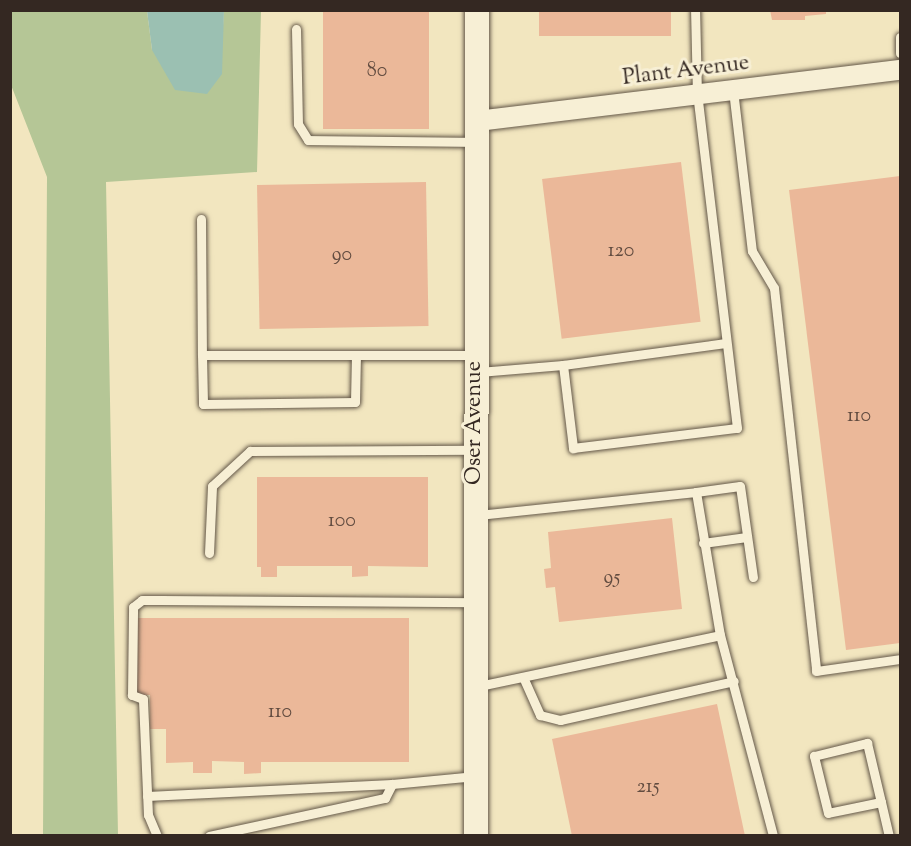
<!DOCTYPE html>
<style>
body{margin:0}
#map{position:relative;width:911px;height:846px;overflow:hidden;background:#f2e6bf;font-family:"Sorts Mill Goudy",serif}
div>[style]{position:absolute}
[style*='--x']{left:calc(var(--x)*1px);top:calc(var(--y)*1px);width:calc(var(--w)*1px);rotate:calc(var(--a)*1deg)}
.green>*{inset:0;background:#b5c696}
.water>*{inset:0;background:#9bc0b2}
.building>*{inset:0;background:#ebb899;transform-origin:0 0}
.roads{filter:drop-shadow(0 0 2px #645849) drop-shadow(0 0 2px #645849)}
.service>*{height:9px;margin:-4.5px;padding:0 4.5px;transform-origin:4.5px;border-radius:4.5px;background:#f7efd5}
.minor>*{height:20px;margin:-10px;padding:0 10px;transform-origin:10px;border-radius:10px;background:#f7efd5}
.tertiary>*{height:24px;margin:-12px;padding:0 12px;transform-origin:12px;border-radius:12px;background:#f7efd5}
span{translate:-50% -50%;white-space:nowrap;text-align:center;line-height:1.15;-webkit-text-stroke:6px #f7efd5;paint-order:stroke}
.number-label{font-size:20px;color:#624c40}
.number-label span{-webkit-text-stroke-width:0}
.street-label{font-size:22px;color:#342822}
.frame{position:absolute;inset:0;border:12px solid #342822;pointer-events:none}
</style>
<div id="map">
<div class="green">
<div style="clip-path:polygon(11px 11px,147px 11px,152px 50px,223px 26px,224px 11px,261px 11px,257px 172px,106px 182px,118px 835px,43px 835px,47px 177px,11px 85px)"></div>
</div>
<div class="water">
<div style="clip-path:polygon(147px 11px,224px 11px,222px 74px,207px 94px,175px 90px,152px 50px)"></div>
</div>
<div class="building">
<div style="left:539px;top:10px;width:132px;height:26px"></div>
<div style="clip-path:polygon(770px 10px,826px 10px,826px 14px,805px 16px,805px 20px,772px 20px)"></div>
<div style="left:429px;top:11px;width:118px;height:106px;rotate:90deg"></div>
<div style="left:681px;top:162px;width:161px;height:140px;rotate:83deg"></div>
<div style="clip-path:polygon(900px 176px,900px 643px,846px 650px,789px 190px)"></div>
<div style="left:426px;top:182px;width:144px;height:169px;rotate:89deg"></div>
<div style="clip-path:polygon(257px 477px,428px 477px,428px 567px,368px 566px,368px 576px,352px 577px,352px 566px,277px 566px,277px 577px,261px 577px,261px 567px,257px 567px)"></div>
<div style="clip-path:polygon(672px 518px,682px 609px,559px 622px,555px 587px,546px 588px,544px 569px,551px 568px,548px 532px)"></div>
<div style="clip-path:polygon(135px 618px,409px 618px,409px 762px,261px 762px,261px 773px,244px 774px,244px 762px,212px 761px,212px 773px,193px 773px,193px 762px,166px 763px,166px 729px,150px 729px,150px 695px,136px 695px)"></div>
<div style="clip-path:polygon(717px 704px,745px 836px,572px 836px,552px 739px)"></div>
</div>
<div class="roads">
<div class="service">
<div style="--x:296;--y:29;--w:95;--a:88.8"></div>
<div style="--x:298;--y:124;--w:19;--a:58"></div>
<div style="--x:308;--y:140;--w:169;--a:0.7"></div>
<div style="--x:900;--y:37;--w:16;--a:90"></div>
<div style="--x:733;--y:90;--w:162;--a:83.3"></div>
<div style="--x:752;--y:251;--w:43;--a:59.3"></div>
<div style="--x:774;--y:288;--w:385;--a:83.7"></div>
<div style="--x:816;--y:671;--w:85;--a:-8.1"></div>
<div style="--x:201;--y:219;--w:136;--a:89.6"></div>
<div style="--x:202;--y:355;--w:274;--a:0"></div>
<div style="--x:202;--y:355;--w:49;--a:88.8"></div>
<div style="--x:203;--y:404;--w:152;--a:-0.8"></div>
<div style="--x:355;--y:402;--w:47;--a:-88.8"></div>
<div style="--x:563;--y:365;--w:164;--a:-7.7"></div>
<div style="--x:479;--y:372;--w:84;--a:-4.8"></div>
<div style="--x:563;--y:365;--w:84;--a:83.1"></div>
<div style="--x:573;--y:448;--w:165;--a:-7"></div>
<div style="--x:737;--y:428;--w:335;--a:-96.8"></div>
<div style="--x:697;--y:95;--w:85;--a:-91.3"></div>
<div style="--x:696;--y:492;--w:44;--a:-7.8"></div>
<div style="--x:740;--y:486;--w:92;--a:81.9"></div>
<div style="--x:478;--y:515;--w:219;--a:-6"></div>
<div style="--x:696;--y:492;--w:145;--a:80.5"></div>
<div style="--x:703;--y:543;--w:44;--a:-7.8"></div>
<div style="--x:209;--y:553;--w:67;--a:-87.4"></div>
<div style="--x:212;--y:486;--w:52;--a:-42.6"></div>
<div style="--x:250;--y:451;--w:226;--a:-0.3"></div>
<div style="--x:523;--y:677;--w:42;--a:65.9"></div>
<div style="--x:540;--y:715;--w:21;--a:14"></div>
<div style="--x:560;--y:720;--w:178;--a:-12.6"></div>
<div style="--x:479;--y:686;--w:246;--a:-11.9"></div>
<div style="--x:720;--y:635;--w:208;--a:75.2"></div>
<div style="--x:147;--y:796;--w:245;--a:-2.8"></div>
<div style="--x:881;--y:802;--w:54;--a:168.3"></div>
<div style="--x:828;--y:813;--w:59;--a:-103.8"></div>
<div style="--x:814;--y:756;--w:55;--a:-13.8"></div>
<div style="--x:867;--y:743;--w:61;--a:76.7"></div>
<div style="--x:881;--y:802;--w:35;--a:77"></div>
<div style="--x:157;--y:836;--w:23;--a:-113"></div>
<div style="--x:148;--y:815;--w:116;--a:-92.5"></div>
<div style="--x:143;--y:699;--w:12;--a:-160"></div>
<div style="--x:132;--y:695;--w:88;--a:-89.3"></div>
<div style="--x:133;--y:607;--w:11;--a:-38"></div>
<div style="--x:142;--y:600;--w:22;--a:0"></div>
<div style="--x:164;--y:600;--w:310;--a:0.4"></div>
<div style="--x:209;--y:836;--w:180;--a:-12.2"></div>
<div style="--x:385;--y:798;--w:16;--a:-63"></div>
<div style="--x:392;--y:784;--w:84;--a:-5.4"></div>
</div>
<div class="minor">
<div style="--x:477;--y:121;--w:426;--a:-6.9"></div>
</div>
<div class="tertiary">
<div style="--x:476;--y:836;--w:826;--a:-89.93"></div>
</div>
</div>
<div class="number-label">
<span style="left:377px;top:71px">80</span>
<span style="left:621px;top:251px">120</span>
<span style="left:342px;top:255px">90</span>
<span style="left:859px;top:416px">110</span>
<span style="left:342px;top:521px">100</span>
<span style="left:612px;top:578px">95</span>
<span style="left:280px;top:712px">110</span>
<span style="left:648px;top:787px">215</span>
</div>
<div class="street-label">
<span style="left:686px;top:72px;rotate:-7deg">Plant Avenue</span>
<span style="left:476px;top:423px;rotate:-90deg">Oser Avenue</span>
</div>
<div class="frame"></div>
</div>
